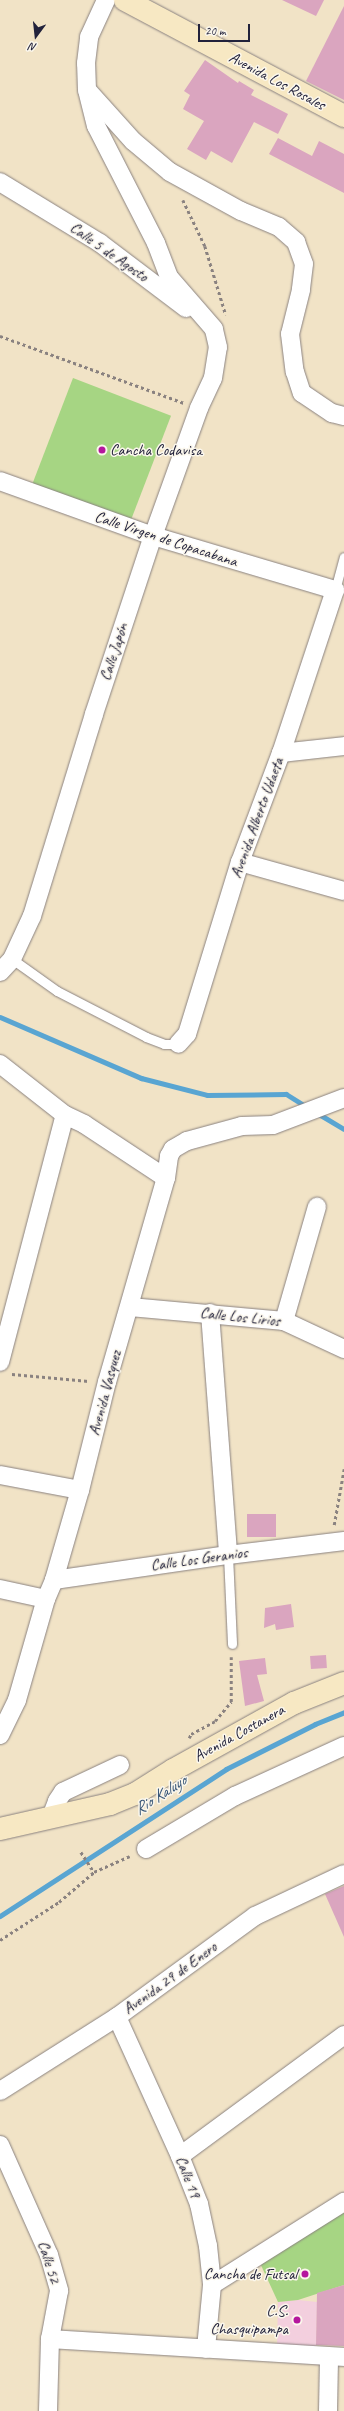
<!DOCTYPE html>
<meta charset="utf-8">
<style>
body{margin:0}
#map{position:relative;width:344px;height:2411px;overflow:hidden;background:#f1e3c6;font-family:Caveat,sans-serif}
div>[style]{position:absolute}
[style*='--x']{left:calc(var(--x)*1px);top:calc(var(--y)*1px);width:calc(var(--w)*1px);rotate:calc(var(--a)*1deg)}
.built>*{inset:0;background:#f3cfde}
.green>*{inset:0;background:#a6d583;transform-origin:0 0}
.stream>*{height:5px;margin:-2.5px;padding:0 2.5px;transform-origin:2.5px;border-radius:2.5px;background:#59a5d2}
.building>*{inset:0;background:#daa5bf;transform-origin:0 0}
.path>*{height:2.5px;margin-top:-1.25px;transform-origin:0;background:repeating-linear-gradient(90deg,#8a8280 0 3px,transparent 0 6px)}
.roads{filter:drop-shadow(0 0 1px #8a8280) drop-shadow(0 0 1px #8a8280)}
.lane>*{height:9px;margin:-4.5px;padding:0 4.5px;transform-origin:4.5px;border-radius:4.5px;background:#fff}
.street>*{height:18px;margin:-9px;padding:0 9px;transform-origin:9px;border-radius:9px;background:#fff}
.secondary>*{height:22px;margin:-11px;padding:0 11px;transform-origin:11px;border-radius:11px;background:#f7e8c3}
.dots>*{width:11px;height:11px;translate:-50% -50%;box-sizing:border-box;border:2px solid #fbf7ec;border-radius:50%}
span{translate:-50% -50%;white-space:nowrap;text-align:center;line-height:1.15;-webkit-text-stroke:3px #fbf7ec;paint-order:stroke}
.street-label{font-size:16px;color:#22223b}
.poi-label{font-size:16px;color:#22223b}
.left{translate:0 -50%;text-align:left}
.right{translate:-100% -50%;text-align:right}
.water-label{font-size:17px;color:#385677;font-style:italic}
.north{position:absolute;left:16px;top:16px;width:40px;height:40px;-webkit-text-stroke:3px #fbf7ec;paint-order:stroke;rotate:195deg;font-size:11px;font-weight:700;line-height:16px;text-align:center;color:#22223b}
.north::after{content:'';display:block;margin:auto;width:14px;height:18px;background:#22223b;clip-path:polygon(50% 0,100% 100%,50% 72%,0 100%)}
.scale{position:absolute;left:198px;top:24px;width:52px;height:18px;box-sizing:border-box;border:2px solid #22223b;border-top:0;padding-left:5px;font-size:12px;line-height:14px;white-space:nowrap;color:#22223b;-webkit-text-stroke:3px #fbf7ec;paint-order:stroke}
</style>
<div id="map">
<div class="built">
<div style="clip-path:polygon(298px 2300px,317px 2302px,316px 2350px,277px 2345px,278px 2302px)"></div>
</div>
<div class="green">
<div style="left:73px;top:378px;width:105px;height:114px;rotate:21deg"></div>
<div style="clip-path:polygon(344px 2205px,344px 2285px,298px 2300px,278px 2302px,260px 2263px)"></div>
</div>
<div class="stream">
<div style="--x:0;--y:1017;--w:154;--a:23.4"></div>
<div style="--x:141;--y:1078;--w:68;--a:14.4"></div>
<div style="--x:207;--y:1095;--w:79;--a:-0.7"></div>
<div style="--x:286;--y:1094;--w:26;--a:32"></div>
<div style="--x:317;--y:1113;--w:31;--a:31"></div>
<div style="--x:0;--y:1916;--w:270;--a:-33"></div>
<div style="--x:226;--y:1769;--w:100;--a:-26.8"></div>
<div style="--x:315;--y:1724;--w:31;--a:-22"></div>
</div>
<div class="building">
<div style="clip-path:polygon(282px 0,324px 0,316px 16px)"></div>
<div style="clip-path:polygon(344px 6px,344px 100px,306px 81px)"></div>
<div style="clip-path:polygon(205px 60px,238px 83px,239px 81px,254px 90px,251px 95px,288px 114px,278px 134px,254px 122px,232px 163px,211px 151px,206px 160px,187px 149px,204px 121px,183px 109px,190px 95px,184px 91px)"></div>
<div style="clip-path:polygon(278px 138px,312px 156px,319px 141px,344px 154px,344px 193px,269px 154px)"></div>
<div style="left:276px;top:1514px;width:23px;height:29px;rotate:90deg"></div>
<div style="clip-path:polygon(291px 1604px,294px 1627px,276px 1630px,275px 1624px,264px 1628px,265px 1608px)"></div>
<div style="left:326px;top:1655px;width:13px;height:16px;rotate:86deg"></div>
<div style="clip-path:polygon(265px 1658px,267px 1674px,257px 1675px,264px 1701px,245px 1706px,239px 1661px)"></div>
<div style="clip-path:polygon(344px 1886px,344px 1937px,325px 1894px)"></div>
<div style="clip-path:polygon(344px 2285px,344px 2346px,316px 2345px,317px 2293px)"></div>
</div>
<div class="path">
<div style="--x:183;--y:200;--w:51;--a:64.4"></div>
<div style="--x:205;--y:246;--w:72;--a:73.1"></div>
<div style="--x:0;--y:336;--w:196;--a:20"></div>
<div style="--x:12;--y:1374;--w:77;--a:5.2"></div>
<div style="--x:334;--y:1525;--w:57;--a:-79.9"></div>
<div style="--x:189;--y:1738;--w:4;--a:-63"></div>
<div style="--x:191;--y:1734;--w:27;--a:-28"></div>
<div style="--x:215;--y:1721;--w:25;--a:-50"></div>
<div style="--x:231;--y:1702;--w:45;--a:-90"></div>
<div style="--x:81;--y:1852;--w:24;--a:57"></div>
<div style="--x:0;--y:1940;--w:70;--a:-32.8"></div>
<div style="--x:59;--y:1902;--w:46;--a:-40.6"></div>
<div style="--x:94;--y:1872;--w:39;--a:-24"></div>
</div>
<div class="roads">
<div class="lane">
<div style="--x:335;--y:590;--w:34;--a:-75"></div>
<div style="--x:12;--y:959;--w:55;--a:35.4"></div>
<div style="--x:57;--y:991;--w:100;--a:27.3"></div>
<div style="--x:146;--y:1037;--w:19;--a:21"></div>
<div style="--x:164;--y:1044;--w:14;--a:0"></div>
<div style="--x:228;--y:1555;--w:89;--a:87.4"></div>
</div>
<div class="street">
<div style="--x:89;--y:92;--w:66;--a:48.1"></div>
<div style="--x:133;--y:141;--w:48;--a:40"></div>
<div style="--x:170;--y:172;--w:81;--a:28.8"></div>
<div style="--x:241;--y:211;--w:41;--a:22.8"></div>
<div style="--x:279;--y:227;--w:23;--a:41"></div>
<div style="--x:296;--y:242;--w:23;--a:70"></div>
<div style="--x:304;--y:264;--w:26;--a:97"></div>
<div style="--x:301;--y:290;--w:45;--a:104"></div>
<div style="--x:290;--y:334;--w:38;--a:83"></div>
<div style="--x:295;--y:372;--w:22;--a:72"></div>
<div style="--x:302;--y:393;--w:36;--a:34"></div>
<div style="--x:332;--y:413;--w:12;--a:14"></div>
<div style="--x:0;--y:182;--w:117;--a:31.4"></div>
<div style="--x:100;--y:243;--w:108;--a:37.1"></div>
<div style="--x:0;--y:481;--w:163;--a:19.8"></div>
<div style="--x:153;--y:536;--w:190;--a:16.5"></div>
<div style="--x:335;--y:590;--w:172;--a:108.3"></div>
<div style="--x:281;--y:753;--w:116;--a:110.6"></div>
<div style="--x:240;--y:862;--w:180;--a:107.1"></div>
<div style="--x:187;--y:1034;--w:13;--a:132"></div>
<div style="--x:281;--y:753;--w:63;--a:-6.3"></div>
<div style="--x:240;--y:862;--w:108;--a:15.6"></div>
<div style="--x:0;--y:972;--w:18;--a:-47"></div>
<div style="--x:12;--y:959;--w:47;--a:-65.1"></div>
<div style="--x:32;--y:916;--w:211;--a:-72.9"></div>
<div style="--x:94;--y:714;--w:188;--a:-71.7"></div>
<div style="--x:153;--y:536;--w:136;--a:-70.2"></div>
<div style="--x:199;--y:408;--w:33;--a:-65"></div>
<div style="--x:213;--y:378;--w:31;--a:-81"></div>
<div style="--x:218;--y:347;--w:18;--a:-103"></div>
<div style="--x:214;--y:329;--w:69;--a:-130.9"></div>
<div style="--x:169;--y:277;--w:36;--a:-111"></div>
<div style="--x:156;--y:243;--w:131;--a:-117.1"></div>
<div style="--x:96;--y:126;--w:37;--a:-104"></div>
<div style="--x:87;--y:90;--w:27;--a:-92"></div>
<div style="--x:86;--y:63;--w:26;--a:-83"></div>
<div style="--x:89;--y:37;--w:41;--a:-65.3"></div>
<div style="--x:0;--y:1064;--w:83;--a:38.1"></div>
<div style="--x:65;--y:1115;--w:21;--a:25"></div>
<div style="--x:84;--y:1124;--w:98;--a:33.4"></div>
<div style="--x:130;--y:1307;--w:155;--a:5.2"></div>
<div style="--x:284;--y:1321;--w:66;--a:25"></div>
<div style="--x:210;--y:1313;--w:243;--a:85.7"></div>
<div style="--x:284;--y:1321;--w:119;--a:-73.9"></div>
<div style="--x:0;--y:1362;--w:255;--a:-75.3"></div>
<div style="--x:0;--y:1475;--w:81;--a:10.6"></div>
<div style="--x:54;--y:1580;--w:176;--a:-8.2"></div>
<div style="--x:228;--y:1555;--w:117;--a:-6.9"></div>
<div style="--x:0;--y:1589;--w:47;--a:12.3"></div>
<div style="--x:0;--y:1735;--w:39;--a:-64"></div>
<div style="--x:17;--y:1700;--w:105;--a:-74"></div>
<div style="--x:46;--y:1599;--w:21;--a:-67"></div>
<div style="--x:54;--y:1580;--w:94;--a:-73.9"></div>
<div style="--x:80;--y:1490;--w:111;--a:-76"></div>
<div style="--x:107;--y:1382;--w:212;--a:-73.9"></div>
<div style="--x:166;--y:1178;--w:22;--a:-82"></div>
<div style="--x:169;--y:1156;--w:8;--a:-60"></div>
<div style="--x:173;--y:1149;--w:16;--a:-30"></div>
<div style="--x:187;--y:1141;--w:57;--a:-15.3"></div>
<div style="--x:242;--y:1126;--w:31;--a:-2"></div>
<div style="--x:273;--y:1125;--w:76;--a:-20.8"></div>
<div style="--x:51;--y:1817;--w:17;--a:-69"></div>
<div style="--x:57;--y:1801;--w:11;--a:-56"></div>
<div style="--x:63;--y:1792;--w:63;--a:-25.3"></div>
<div style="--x:146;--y:1849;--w:104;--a:-30.8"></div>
<div style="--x:235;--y:1796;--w:120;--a:-24.6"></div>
<div style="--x:117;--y:2017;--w:153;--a:65.6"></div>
<div style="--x:180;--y:2156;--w:52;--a:68.4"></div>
<div style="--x:199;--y:2204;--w:43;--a:77.9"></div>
<div style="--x:208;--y:2246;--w:39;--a:84"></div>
<div style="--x:212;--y:2285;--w:64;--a:95.4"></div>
<div style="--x:0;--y:2091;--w:138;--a:-32.3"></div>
<div style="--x:117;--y:2017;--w:171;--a:-36.2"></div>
<div style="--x:255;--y:1916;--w:98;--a:-25.3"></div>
<div style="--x:0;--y:2145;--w:120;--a:66"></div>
<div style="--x:49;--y:2255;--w:37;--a:74"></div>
<div style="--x:59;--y:2291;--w:49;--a:100.6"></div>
<div style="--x:50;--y:2339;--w:72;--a:91.6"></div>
<div style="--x:180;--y:2156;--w:204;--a:-36.4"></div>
<div style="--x:212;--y:2285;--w:156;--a:-32.2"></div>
<div style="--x:50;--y:2339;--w:295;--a:3.5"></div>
<div style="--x:328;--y:2411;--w:54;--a:-88.9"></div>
</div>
<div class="secondary">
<div style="--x:125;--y:0;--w:248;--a:27.9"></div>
<div style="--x:0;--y:1829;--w:113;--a:-12.8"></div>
<div style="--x:110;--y:1804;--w:27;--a:-22"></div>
<div style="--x:135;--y:1794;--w:45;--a:-32.3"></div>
<div style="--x:173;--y:1770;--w:138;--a:-29"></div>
<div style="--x:294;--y:1703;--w:54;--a:-21.8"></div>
</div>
</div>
<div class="dots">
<div style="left:102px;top:450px;background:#b5179e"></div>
<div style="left:305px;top:2274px;background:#b5179e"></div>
<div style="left:297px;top:2320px;background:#b5179e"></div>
</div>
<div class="street-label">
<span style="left:277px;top:81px;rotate:28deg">Avenida Los Rosales</span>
<span style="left:109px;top:252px;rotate:35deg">Calle 5 de Agosto</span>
<span style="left:166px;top:539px;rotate:18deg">Calle Virgen de Copacabana</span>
<span style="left:114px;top:652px;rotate:-72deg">Calle Japón</span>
<span style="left:257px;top:818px;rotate:-70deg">Avenida Alberto Udaeta</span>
<span style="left:240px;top:1317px;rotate:6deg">Calle Los Lirios</span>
<span style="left:105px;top:1393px;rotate:-75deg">Avenida Vasquez</span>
<span style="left:199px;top:1559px;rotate:-8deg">Calle Los Geranios</span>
<span style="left:239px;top:1733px;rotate:-29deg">Avenida Costanera</span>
<span style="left:170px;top:1978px;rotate:-36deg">Avenida 29 de Enero</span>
<span style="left:188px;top:2177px;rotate:68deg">Calle 19</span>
<span style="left:49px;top:2262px;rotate:72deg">Calle 52</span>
</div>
<div class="poi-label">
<span class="left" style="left:110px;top:450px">Cancha Codavisa</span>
<span class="right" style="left:297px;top:2274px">Cancha de Futsal</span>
<span class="right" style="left:288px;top:2320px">C.S.<br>Chasquipampa</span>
</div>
<div class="water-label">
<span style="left:160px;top:1795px;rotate:-33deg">Rio Kaluyo</span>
</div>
<div class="north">N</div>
<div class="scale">20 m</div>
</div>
